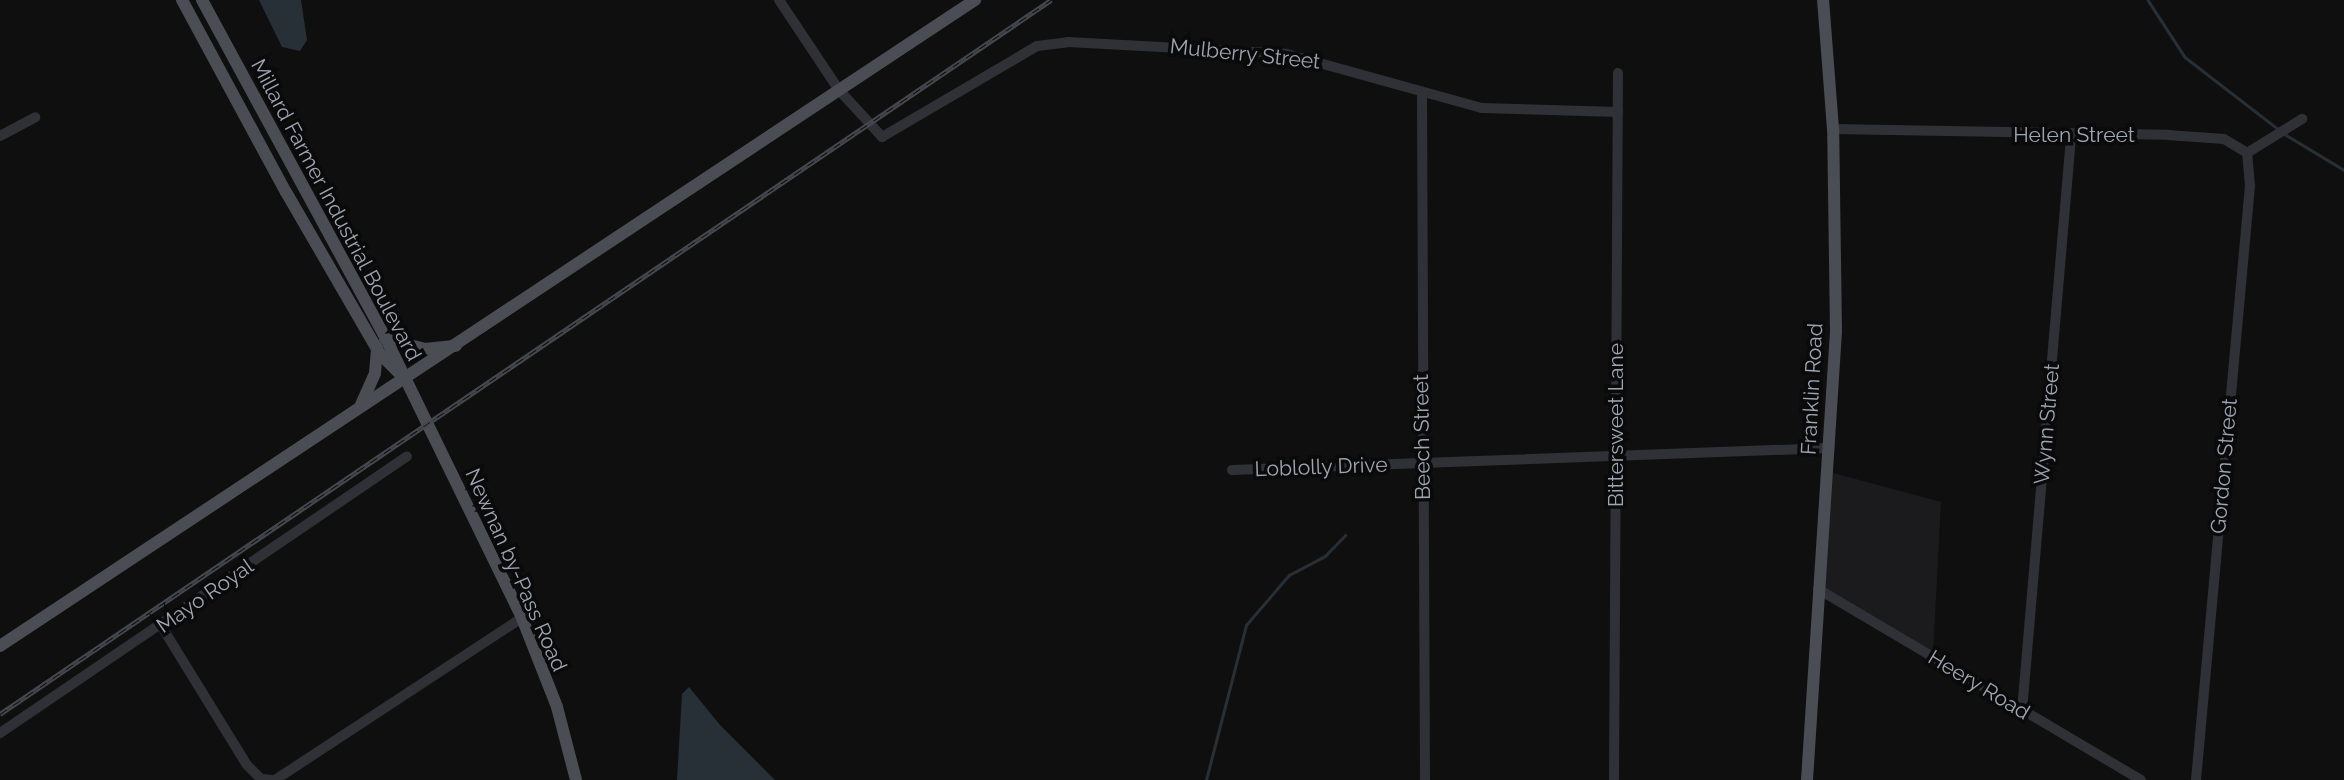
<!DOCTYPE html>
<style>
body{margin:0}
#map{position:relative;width:2344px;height:780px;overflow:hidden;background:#0f0f10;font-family:Raleway,sans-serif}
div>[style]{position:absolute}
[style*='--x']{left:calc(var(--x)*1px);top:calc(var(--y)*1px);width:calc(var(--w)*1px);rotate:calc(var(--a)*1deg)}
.built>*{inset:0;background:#1b1b1d}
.water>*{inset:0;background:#273036}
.stream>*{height:2.5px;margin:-1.25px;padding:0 1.25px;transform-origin:1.25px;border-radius:1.25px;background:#273036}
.minor>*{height:10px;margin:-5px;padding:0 5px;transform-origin:5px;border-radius:5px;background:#303136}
.major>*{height:12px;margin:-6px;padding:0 6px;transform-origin:6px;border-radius:6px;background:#4b4d55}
.rail>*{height:5px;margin-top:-2.5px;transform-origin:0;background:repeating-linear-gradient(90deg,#0a0a0b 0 8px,#46484f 0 16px);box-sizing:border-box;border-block:2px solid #46484f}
span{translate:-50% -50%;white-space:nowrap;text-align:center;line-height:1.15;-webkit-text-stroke:7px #0a0a0b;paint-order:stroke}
.street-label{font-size:21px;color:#9fa5b3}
</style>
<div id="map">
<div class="built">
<div style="clip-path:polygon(1826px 471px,1941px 502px,1933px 654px,1816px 590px)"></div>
</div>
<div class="water">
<div style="clip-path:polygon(259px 0,301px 0,307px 40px,300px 51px,282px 47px)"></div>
<div style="clip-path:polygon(689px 687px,720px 725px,775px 780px,677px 780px,682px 694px)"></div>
</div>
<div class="stream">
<div style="--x:2148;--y:0;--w:68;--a:57"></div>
<div style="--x:2185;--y:57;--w:118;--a:37.7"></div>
<div style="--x:2283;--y:133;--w:71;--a:31.2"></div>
<div style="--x:1206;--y:780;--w:160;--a:-75.5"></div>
<div style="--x:1246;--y:625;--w:66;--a:-49.3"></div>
<div style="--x:1289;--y:575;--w:41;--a:-27.8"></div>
<div style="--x:1325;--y:556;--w:29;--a:-46"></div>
</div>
<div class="minor">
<div style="--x:779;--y:0;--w:108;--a:56.3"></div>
<div style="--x:839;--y:90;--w:64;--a:47.5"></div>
<div style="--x:882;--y:137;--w:180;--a:-30.4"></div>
<div style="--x:1037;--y:46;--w:31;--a:-7"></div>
<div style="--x:1068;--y:42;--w:219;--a:3.1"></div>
<div style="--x:1287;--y:54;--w:202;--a:15.5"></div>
<div style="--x:1482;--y:108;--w:136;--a:1.7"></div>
<div style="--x:1422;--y:94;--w:686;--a:89.75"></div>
<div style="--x:1833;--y:129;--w:335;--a:1"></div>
<div style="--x:2168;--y:135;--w:56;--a:4.1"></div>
<div style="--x:2224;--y:139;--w:27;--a:31"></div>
<div style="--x:0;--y:136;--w:40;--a:-28"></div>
<div style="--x:2247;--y:153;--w:65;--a:-31.7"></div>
<div style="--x:1232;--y:470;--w:598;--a:-2.11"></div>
<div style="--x:1818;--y:589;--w:375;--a:30.6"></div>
<div style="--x:162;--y:627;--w:162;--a:58.4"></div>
<div style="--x:247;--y:765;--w:20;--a:45"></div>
<div style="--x:261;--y:779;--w:13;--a:4"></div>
<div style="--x:2022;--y:711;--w:576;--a:-85.12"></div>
<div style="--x:0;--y:733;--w:492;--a:-34.2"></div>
<div style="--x:275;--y:780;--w:295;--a:-33.3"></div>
<div style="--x:1614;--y:780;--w:707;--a:-89.68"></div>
<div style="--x:2196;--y:780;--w:596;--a:-84.81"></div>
<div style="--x:2250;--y:186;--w:33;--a:-95"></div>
</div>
<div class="major">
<div style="--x:182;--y:0;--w:218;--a:61.6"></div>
<div style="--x:286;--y:192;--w:187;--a:59.9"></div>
<div style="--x:380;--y:354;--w:27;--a:45"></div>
<div style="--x:202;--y:0;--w:392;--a:61.5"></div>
<div style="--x:389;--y:345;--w:304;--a:64"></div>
<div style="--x:522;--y:618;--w:96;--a:68.5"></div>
<div style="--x:557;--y:707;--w:75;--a:75.4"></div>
<div style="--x:385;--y:339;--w:41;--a:14"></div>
<div style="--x:425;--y:349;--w:31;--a:-6"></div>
<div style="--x:360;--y:407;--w:37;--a:-66"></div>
<div style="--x:375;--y:373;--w:25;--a:-85"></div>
<div style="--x:0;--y:646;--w:1170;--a:-33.53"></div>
<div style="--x:1807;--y:780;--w:449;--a:-86.3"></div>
<div style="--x:1836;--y:332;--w:203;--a:-90.8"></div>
<div style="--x:1833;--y:129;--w:129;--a:-94.4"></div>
</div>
<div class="rail">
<div style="--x:0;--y:714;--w:1271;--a:-34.19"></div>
</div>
<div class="street-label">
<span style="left:1245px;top:54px;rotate:6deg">Mulberry Street</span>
<span style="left:2074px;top:135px">Helen Street</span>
<span style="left:336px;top:210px;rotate:62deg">Millard Farmer Industrial Boulevard</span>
<span style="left:1812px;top:389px;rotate:-87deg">Franklin Road</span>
<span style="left:2047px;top:424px;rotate:-85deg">Wynn Street</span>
<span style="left:1616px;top:425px;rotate:-90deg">Bittersweet Lane</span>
<span style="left:1422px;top:437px;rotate:-91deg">Beech Street</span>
<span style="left:2224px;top:466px;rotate:-85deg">Gordon Street</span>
<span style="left:1321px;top:467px;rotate:-2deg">Loblolly Drive</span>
<span style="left:516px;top:570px;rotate:66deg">Newnan by-Pass Road</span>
<span style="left:205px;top:596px;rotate:-35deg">Mayo Royal</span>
<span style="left:1979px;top:685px;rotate:31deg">Heery Road</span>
</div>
</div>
